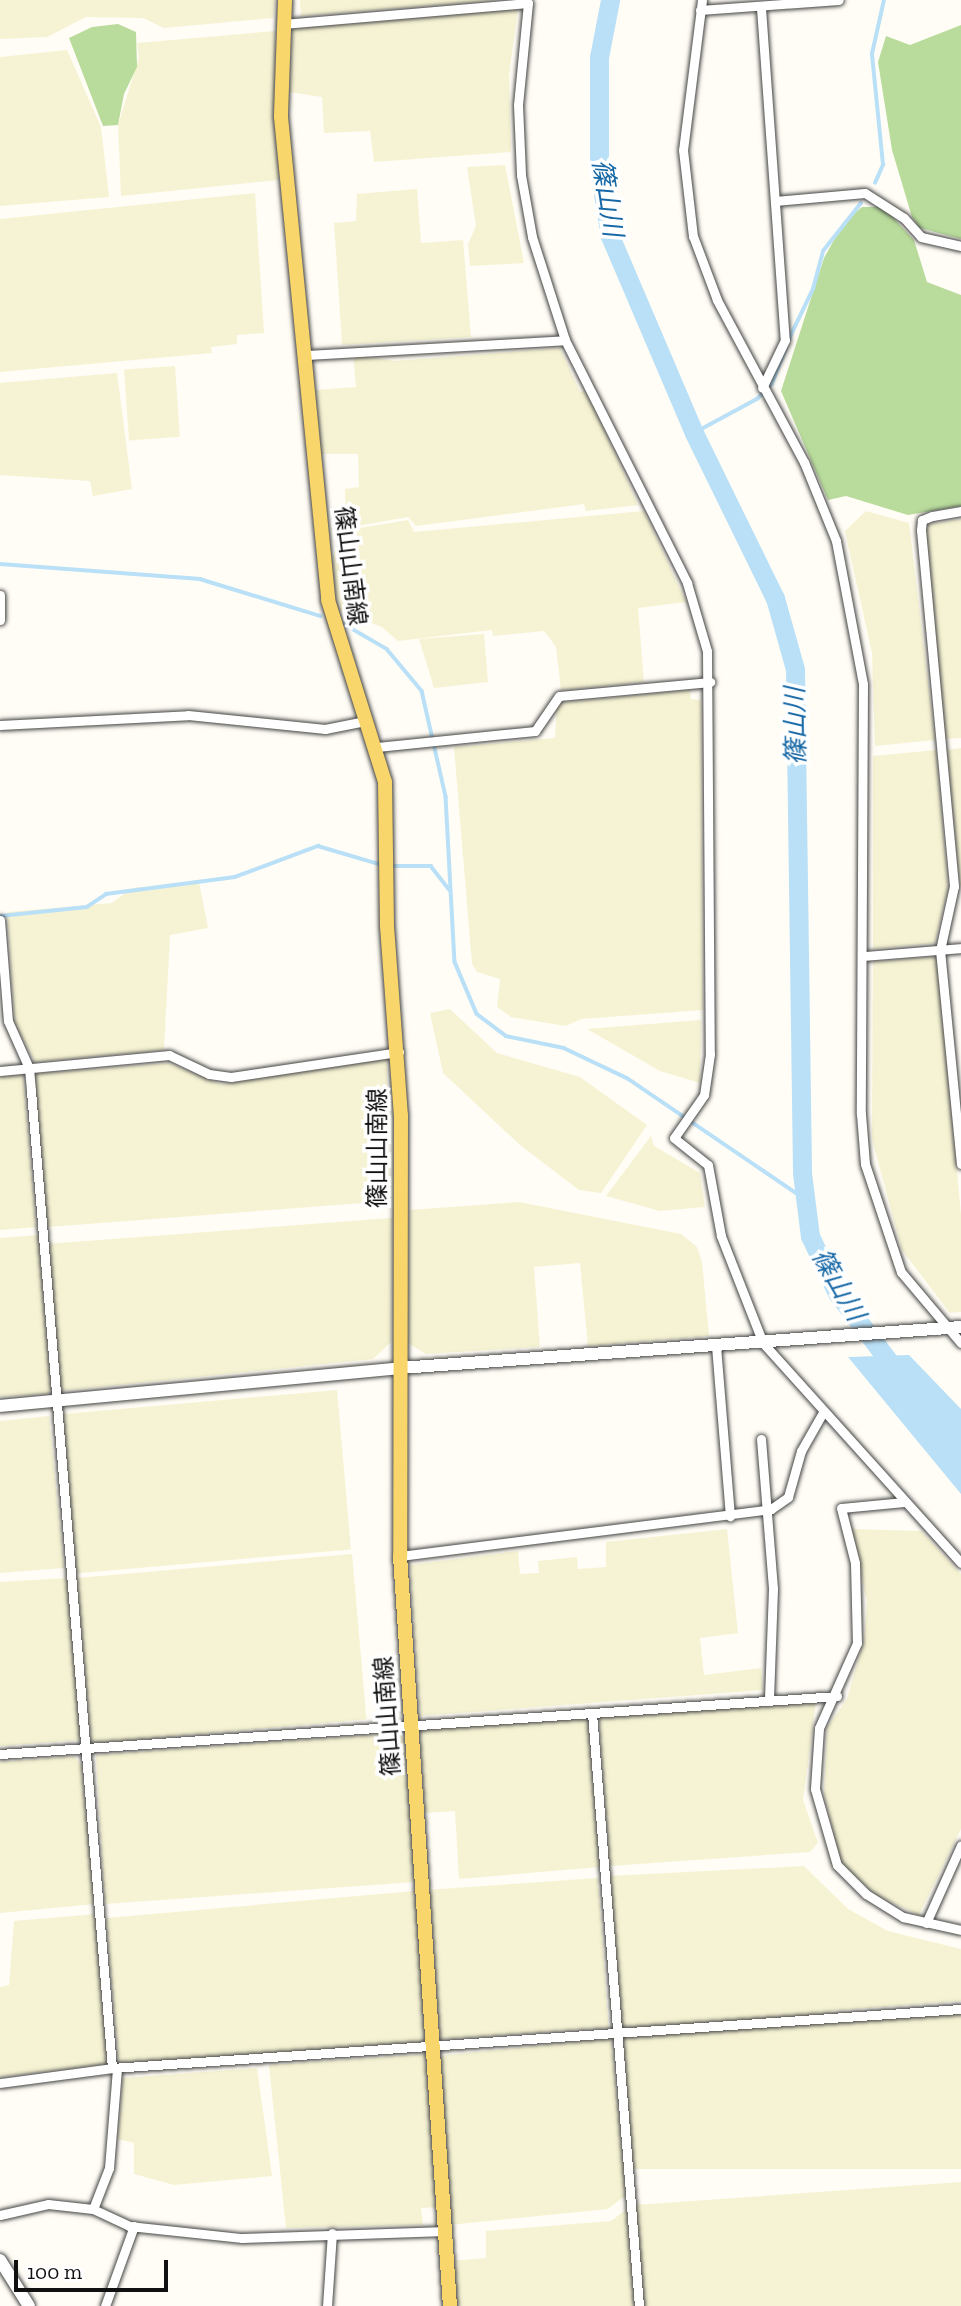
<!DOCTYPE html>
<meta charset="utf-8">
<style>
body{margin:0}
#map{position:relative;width:961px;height:2306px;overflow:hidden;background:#fffdf5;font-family:"Zilla Slab","Noto Sans JP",serif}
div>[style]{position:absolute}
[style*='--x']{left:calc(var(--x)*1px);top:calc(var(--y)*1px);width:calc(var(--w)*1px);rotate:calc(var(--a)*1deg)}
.farmland>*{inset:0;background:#f6f3d4;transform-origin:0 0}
.forest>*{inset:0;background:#b9dc9c}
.water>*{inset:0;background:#b9e0f7}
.stream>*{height:3.5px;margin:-1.75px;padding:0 1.75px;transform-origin:1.75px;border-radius:1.75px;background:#b9e0f7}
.river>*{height:19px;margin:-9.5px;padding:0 9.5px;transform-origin:9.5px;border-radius:9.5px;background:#b9e0f7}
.roads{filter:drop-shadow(0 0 2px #444) drop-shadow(0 0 2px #444)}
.minor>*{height:9px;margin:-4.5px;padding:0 4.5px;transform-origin:4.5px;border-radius:4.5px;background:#fff}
.tertiary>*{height:12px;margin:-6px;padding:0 6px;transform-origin:6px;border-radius:6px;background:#fff}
.primary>*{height:14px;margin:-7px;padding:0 7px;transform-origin:7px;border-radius:7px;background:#f9d66b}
span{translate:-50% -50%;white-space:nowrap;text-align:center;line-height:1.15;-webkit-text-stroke:7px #fff;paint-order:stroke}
.street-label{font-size:24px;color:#111}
.water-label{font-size:26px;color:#1768a6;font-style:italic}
.scale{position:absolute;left:14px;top:2260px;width:154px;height:32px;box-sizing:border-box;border:4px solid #111;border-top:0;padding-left:9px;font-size:21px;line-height:24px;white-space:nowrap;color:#111;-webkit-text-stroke:5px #fff;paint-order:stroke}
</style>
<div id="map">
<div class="farmland">
<div style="clip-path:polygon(0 0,276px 0,273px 18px,164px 28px,143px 18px,86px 17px,47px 37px,0 39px)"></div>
<div style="clip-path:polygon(300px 0,502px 0,301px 16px)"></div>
<div style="clip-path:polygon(518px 9px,509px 75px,511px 152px,374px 162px,370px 131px,324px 133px,322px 97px,290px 92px,292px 29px)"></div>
<div style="clip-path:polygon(275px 31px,279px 180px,121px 196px,118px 125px,139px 57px,137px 43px)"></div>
<div style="clip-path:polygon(67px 50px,101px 127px,109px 197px,0 206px,0 57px)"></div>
<div style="clip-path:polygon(505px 165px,524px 263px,470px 266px,468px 244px,476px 226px,467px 167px)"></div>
<div style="clip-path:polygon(417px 189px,421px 243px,463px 240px,471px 337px,342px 345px,334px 223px,356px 221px,357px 194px)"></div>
<div style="clip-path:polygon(255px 193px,264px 333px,237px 335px,237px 344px,211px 347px,212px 353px,0 372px,0 219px)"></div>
<div style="clip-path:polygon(560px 348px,580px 392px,587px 390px,638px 505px,586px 511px,584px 504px,416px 526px,408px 517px,346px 528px,345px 489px,359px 487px,358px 454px,321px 454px,316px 390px,356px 387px,353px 354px,394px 361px)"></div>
<div style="left:175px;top:366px;width:71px;height:51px;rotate:86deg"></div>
<div style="clip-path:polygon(117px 373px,132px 489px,93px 496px,90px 481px,0 475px,0 383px)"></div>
<div style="clip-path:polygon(644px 511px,686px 602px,638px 608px,644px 682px,561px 690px,556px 647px,544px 631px,493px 636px,492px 630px,398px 641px,382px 627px,338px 610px,331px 563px,342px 531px,408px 520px,414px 532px)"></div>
<div style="clip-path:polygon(866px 511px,909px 523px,935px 740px,875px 746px,872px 653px,845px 531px)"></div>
<div style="clip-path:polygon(961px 519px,961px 738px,943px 739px,925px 525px)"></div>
<div style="clip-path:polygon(484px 634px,488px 682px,434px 688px,419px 639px)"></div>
<div style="clip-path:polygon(690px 690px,691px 699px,701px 700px,703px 1010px,581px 1019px,566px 1026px,511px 1017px,497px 1007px,500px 979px,477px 972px,472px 964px,454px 747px,555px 738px,557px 703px)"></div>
<div style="clip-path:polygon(961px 748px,961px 886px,960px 886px,947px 750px)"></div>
<div style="clip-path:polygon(936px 750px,948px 888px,935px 943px,873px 949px,873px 756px)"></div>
<div style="clip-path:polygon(199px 882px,208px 928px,170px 935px,164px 1050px,35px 1062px,15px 1024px,7px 912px,112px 903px,132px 888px)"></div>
<div style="clip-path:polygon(937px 956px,961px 1215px,961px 1312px,950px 1313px,902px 1250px,872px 1139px,873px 962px)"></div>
<div style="clip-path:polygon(450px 1009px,497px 1053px,580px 1077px,647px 1125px,601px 1193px,579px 1190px,520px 1145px,443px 1073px,430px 1013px)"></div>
<div style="clip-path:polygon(701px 1020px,700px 1083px,660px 1071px,587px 1029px)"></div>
<div style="clip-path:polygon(387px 1059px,390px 1201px,48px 1227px,33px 1074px,168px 1063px,221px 1084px)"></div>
<div style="clip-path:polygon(23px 1075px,36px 1227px,0 1230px,0 1076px)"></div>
<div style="clip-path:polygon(651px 1136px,654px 1146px,700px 1173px,705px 1207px,660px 1211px,606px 1196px)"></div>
<div style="clip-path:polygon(519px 1202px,681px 1234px,697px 1247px,702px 1262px,709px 1336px,588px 1346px,580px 1263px,534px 1267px,540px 1347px,426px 1354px,408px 1343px,409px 1210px)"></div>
<div style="clip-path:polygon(392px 1218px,391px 1342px,373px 1359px,60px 1391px,46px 1244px)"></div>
<div style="clip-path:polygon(38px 1235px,51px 1389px,48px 1394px,0 1397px,0 1238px)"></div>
<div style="left:337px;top:1390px;width:160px;height:277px;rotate:85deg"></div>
<div style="clip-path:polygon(49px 1416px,64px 1568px,0 1573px,0 1421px)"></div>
<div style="clip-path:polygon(727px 1529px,738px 1633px,700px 1638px,704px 1675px,761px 1668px,763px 1690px,420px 1716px,410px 1565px,518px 1551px,520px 1574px,539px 1573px,538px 1561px,577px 1557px,578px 1569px,606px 1567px,606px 1542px)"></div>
<div style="clip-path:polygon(851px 1529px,921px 1531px,961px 1574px,961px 1829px,919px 1915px,877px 1896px,841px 1863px,824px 1794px,827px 1727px,847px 1699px,864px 1640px,867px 1602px)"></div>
<div style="left:352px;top:1554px;width:166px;height:276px;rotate:85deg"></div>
<div style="clip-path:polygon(67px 1578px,81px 1740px,0 1746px,0 1582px)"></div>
<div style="clip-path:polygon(816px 1701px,803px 1800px,818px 1843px,810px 1852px,610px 1866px,599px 1717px)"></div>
<div style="clip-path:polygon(588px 1717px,600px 1867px,459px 1879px,455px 1811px,425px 1813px,420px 1730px)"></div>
<div style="clip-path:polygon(397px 1733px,404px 1738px,415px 1882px,105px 1904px,96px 1755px)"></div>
<div style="clip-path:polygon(74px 1756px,81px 1765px,95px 1904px,0 1913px,0 1762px)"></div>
<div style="clip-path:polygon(804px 1866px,848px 1909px,888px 1931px,961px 1949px,961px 2001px,620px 2027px,609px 1876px)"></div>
<div style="left:598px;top:1878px;width:150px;height:169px;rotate:86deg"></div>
<div style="left:415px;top:1891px;width:151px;height:310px;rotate:85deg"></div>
<div style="clip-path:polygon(96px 1914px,108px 2064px,0 2077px,0 1987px,9px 1985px,14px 1921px)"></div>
<div style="left:961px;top:2012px;width:157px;height:338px;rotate:90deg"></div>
<div style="clip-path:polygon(611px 2038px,626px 2195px,608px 2209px,449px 2225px,438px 2056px)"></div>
<div style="clip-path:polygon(426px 2054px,437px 2207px,421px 2208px,423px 2225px,286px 2228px,269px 2065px)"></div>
<div style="clip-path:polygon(257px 2068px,272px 2176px,174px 2185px,134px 2174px,134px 2143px,118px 2139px,123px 2078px)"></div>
<div style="clip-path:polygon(961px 2182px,961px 2306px,643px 2306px,635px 2205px)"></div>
<div style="clip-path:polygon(627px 2209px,635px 2306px,455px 2306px,452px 2261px,486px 2258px,486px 2231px,611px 2221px)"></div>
</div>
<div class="forest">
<div style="clip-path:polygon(118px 24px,136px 32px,137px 67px,124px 94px,118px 125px,103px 126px,69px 38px,92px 27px)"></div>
<div style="clip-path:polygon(961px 25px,961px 239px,920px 228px,912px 217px,892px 150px,878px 62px,886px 36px,910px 45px)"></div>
<div style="clip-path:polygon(862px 207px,883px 207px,914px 240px,927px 282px,961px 295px,961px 506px,908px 515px,846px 496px,828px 500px,781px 391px,824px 258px,844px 222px)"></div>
</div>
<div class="water">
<div style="clip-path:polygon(909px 1355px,961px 1409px,961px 1494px,848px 1357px)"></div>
</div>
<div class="stream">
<div style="--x:875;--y:183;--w:20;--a:-66"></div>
<div style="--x:883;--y:165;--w:112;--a:-95.7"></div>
<div style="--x:872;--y:54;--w:55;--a:-77.5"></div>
<div style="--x:788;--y:341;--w:58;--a:-64.3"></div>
<div style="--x:813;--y:289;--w:39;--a:-75"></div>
<div style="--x:823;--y:251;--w:61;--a:-51.6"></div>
<div style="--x:694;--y:433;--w:72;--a:-28.4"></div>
<div style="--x:757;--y:399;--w:21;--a:-45"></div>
<div style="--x:772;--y:384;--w:39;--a:-69"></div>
<div style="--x:0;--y:564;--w:201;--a:4.3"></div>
<div style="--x:200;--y:579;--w:126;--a:17.1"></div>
<div style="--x:344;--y:624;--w:50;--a:30.2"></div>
<div style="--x:387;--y:649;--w:55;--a:50.2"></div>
<div style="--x:422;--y:691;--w:109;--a:77.2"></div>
<div style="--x:446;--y:797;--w:165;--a:86.9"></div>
<div style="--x:455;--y:962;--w:56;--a:67.1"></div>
<div style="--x:477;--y:1014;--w:36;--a:37"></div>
<div style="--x:506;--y:1036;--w:59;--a:11.7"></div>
<div style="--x:564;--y:1048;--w:70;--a:25.5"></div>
<div style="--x:627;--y:1078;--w:215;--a:34.2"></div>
<div style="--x:390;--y:866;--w:41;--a:0"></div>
<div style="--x:431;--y:866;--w:31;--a:52"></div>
<div style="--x:0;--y:916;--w:87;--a:-5.9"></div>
<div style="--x:87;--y:907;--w:23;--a:-34"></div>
<div style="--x:106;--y:894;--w:130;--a:-7.5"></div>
<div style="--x:235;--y:877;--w:89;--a:-20.5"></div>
<div style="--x:318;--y:846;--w:67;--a:16.5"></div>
</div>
<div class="river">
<div style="--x:610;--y:0;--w:58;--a:100.9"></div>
<div style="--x:599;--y:57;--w:113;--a:90"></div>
<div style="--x:599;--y:170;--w:67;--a:80.5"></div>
<div style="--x:610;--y:236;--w:214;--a:66.9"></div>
<div style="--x:694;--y:433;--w:184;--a:63.9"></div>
<div style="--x:775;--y:598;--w:74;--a:74.3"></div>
<div style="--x:795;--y:669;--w:504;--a:89.2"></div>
<div style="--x:802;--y:1173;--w:64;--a:82.8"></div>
<div style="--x:810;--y:1236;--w:63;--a:64.7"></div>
<div style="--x:837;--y:1293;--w:104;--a:52.8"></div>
</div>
<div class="roads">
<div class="minor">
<div style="--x:702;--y:0;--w:151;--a:97.2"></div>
<div style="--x:683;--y:150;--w:87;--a:83.4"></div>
<div style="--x:693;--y:236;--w:68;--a:69.4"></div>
<div style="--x:717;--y:300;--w:184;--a:61.8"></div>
<div style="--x:804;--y:462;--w:85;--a:67.9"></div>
<div style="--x:836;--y:541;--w:146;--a:79.3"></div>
<div style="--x:863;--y:684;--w:430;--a:90.3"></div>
<div style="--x:861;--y:1114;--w:50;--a:85.4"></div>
<div style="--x:865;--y:1164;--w:114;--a:71.6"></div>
<div style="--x:901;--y:1272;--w:93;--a:49.8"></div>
<div style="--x:761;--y:8;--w:333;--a:85.9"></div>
<div style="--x:785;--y:340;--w:53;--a:115.6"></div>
<div style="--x:700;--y:10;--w:139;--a:-4.1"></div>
<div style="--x:283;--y:24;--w:246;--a:-4.9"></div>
<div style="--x:528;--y:3;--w:102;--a:95.6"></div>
<div style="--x:518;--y:105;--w:70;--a:87.5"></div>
<div style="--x:521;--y:175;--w:63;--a:79.9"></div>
<div style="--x:532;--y:237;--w:108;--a:72.2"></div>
<div style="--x:565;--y:340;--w:272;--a:63.3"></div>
<div style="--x:687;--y:583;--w:71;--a:73.6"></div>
<div style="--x:707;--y:651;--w:403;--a:89.6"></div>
<div style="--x:710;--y:1054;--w:41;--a:98.3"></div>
<div style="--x:704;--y:1095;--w:52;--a:124.9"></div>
<div style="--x:674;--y:1138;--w:43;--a:38.5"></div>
<div style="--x:708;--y:1165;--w:72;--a:79.6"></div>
<div style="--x:721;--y:1236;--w:115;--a:68.6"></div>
<div style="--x:763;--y:1343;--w:296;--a:48"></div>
<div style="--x:775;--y:201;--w:90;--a:-5.1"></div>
<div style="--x:865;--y:193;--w:46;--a:32.7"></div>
<div style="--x:904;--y:218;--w:25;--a:48"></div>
<div style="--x:921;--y:237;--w:41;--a:12.7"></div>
<div style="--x:307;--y:355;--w:258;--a:-3.3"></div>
<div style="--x:961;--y:511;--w:29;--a:170"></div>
<div style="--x:932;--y:516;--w:11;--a:158"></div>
<div style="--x:922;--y:520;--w:10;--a:96"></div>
<div style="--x:921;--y:530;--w:358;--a:84.7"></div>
<div style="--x:954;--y:886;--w:66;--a:102.3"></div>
<div style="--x:940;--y:950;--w:215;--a:84.4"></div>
<div style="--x:0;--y:595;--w:25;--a:90"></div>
<div style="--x:0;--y:725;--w:188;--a:-3"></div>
<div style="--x:188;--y:715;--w:138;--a:5.8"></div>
<div style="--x:325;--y:729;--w:41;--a:-11.3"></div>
<div style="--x:377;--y:747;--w:159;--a:-5.8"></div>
<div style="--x:535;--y:731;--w:42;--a:-55.6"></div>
<div style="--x:559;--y:696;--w:152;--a:-5.3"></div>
<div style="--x:0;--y:920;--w:101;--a:85.5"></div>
<div style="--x:8;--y:1021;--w:51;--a:65.9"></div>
<div style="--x:29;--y:1068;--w:23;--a:85"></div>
<div style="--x:31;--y:1091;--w:980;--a:85.26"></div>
<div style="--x:864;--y:956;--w:97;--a:-4.7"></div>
<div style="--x:0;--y:1071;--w:170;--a:-5.4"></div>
<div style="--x:169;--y:1055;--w:44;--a:25.4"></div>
<div style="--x:209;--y:1074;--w:22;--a:8"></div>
<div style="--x:231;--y:1077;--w:170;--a:-8.5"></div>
<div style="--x:716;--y:1346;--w:171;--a:85.3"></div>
<div style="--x:761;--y:1439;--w:150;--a:85.4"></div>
<div style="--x:773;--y:1589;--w:110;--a:92.1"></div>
<div style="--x:904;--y:1502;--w:63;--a:174.6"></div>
<div style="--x:841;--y:1508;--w:57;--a:75.7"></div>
<div style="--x:855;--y:1563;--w:80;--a:88.6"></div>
<div style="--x:857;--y:1643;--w:93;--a:114.1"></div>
<div style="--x:819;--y:1728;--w:61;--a:93.8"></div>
<div style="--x:815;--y:1789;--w:79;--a:73.9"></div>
<div style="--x:837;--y:1865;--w:41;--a:45"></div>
<div style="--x:866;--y:1894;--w:44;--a:31.9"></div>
<div style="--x:903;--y:1917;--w:59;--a:12.6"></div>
<div style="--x:400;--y:1556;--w:374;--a:-7.2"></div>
<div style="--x:771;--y:1509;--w:21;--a:-35"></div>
<div style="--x:788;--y:1497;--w:48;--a:-74.2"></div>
<div style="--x:801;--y:1451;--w:43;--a:-60.4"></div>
<div style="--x:592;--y:1713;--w:595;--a:85.47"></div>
<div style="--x:0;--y:1754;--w:839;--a:-3.96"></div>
<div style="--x:926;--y:1923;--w:85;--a:-65.8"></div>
<div style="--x:0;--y:2083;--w:113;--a:-7.6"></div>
<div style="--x:112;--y:2068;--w:851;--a:-3.98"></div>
<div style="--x:93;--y:2209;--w:44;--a:-68.7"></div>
<div style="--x:109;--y:2168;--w:100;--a:-85.4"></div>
<div style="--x:0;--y:2215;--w:49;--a:-12.9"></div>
<div style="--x:48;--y:2204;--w:45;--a:6.3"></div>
<div style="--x:93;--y:2209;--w:40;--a:25"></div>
<div style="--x:129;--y:2226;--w:114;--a:6.1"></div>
<div style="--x:242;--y:2238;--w:204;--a:-2"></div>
<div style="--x:105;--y:2306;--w:85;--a:-70.1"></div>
<div style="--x:327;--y:2306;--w:73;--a:-86.1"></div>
</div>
<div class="tertiary">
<div style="--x:0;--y:1406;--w:402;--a:-5.4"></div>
<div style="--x:400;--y:1368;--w:562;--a:-4.18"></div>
<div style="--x:0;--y:2260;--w:54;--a:57.8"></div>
</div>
<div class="primary">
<div style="--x:285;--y:0;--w:117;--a:92"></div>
<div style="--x:281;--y:117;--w:485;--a:84.4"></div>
<div style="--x:328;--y:600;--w:191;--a:72.6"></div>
<div style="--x:385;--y:782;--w:144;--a:89.2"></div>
<div style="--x:387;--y:926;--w:190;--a:85.8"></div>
<div style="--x:401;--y:1115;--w:441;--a:90.1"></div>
<div style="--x:400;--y:1556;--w:752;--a:86.19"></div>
</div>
</div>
<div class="street-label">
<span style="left:351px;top:566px;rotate:83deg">篠山山南線</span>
<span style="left:377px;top:1148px;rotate:-90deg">篠山山南線</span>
<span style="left:387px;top:1716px;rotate:-94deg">篠山山南線</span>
</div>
<div class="water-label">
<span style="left:607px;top:198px;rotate:81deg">篠山川</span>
<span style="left:796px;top:726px;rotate:-91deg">篠山川</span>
<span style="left:838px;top:1285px;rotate:60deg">篠山川</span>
</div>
<div class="scale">100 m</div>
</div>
